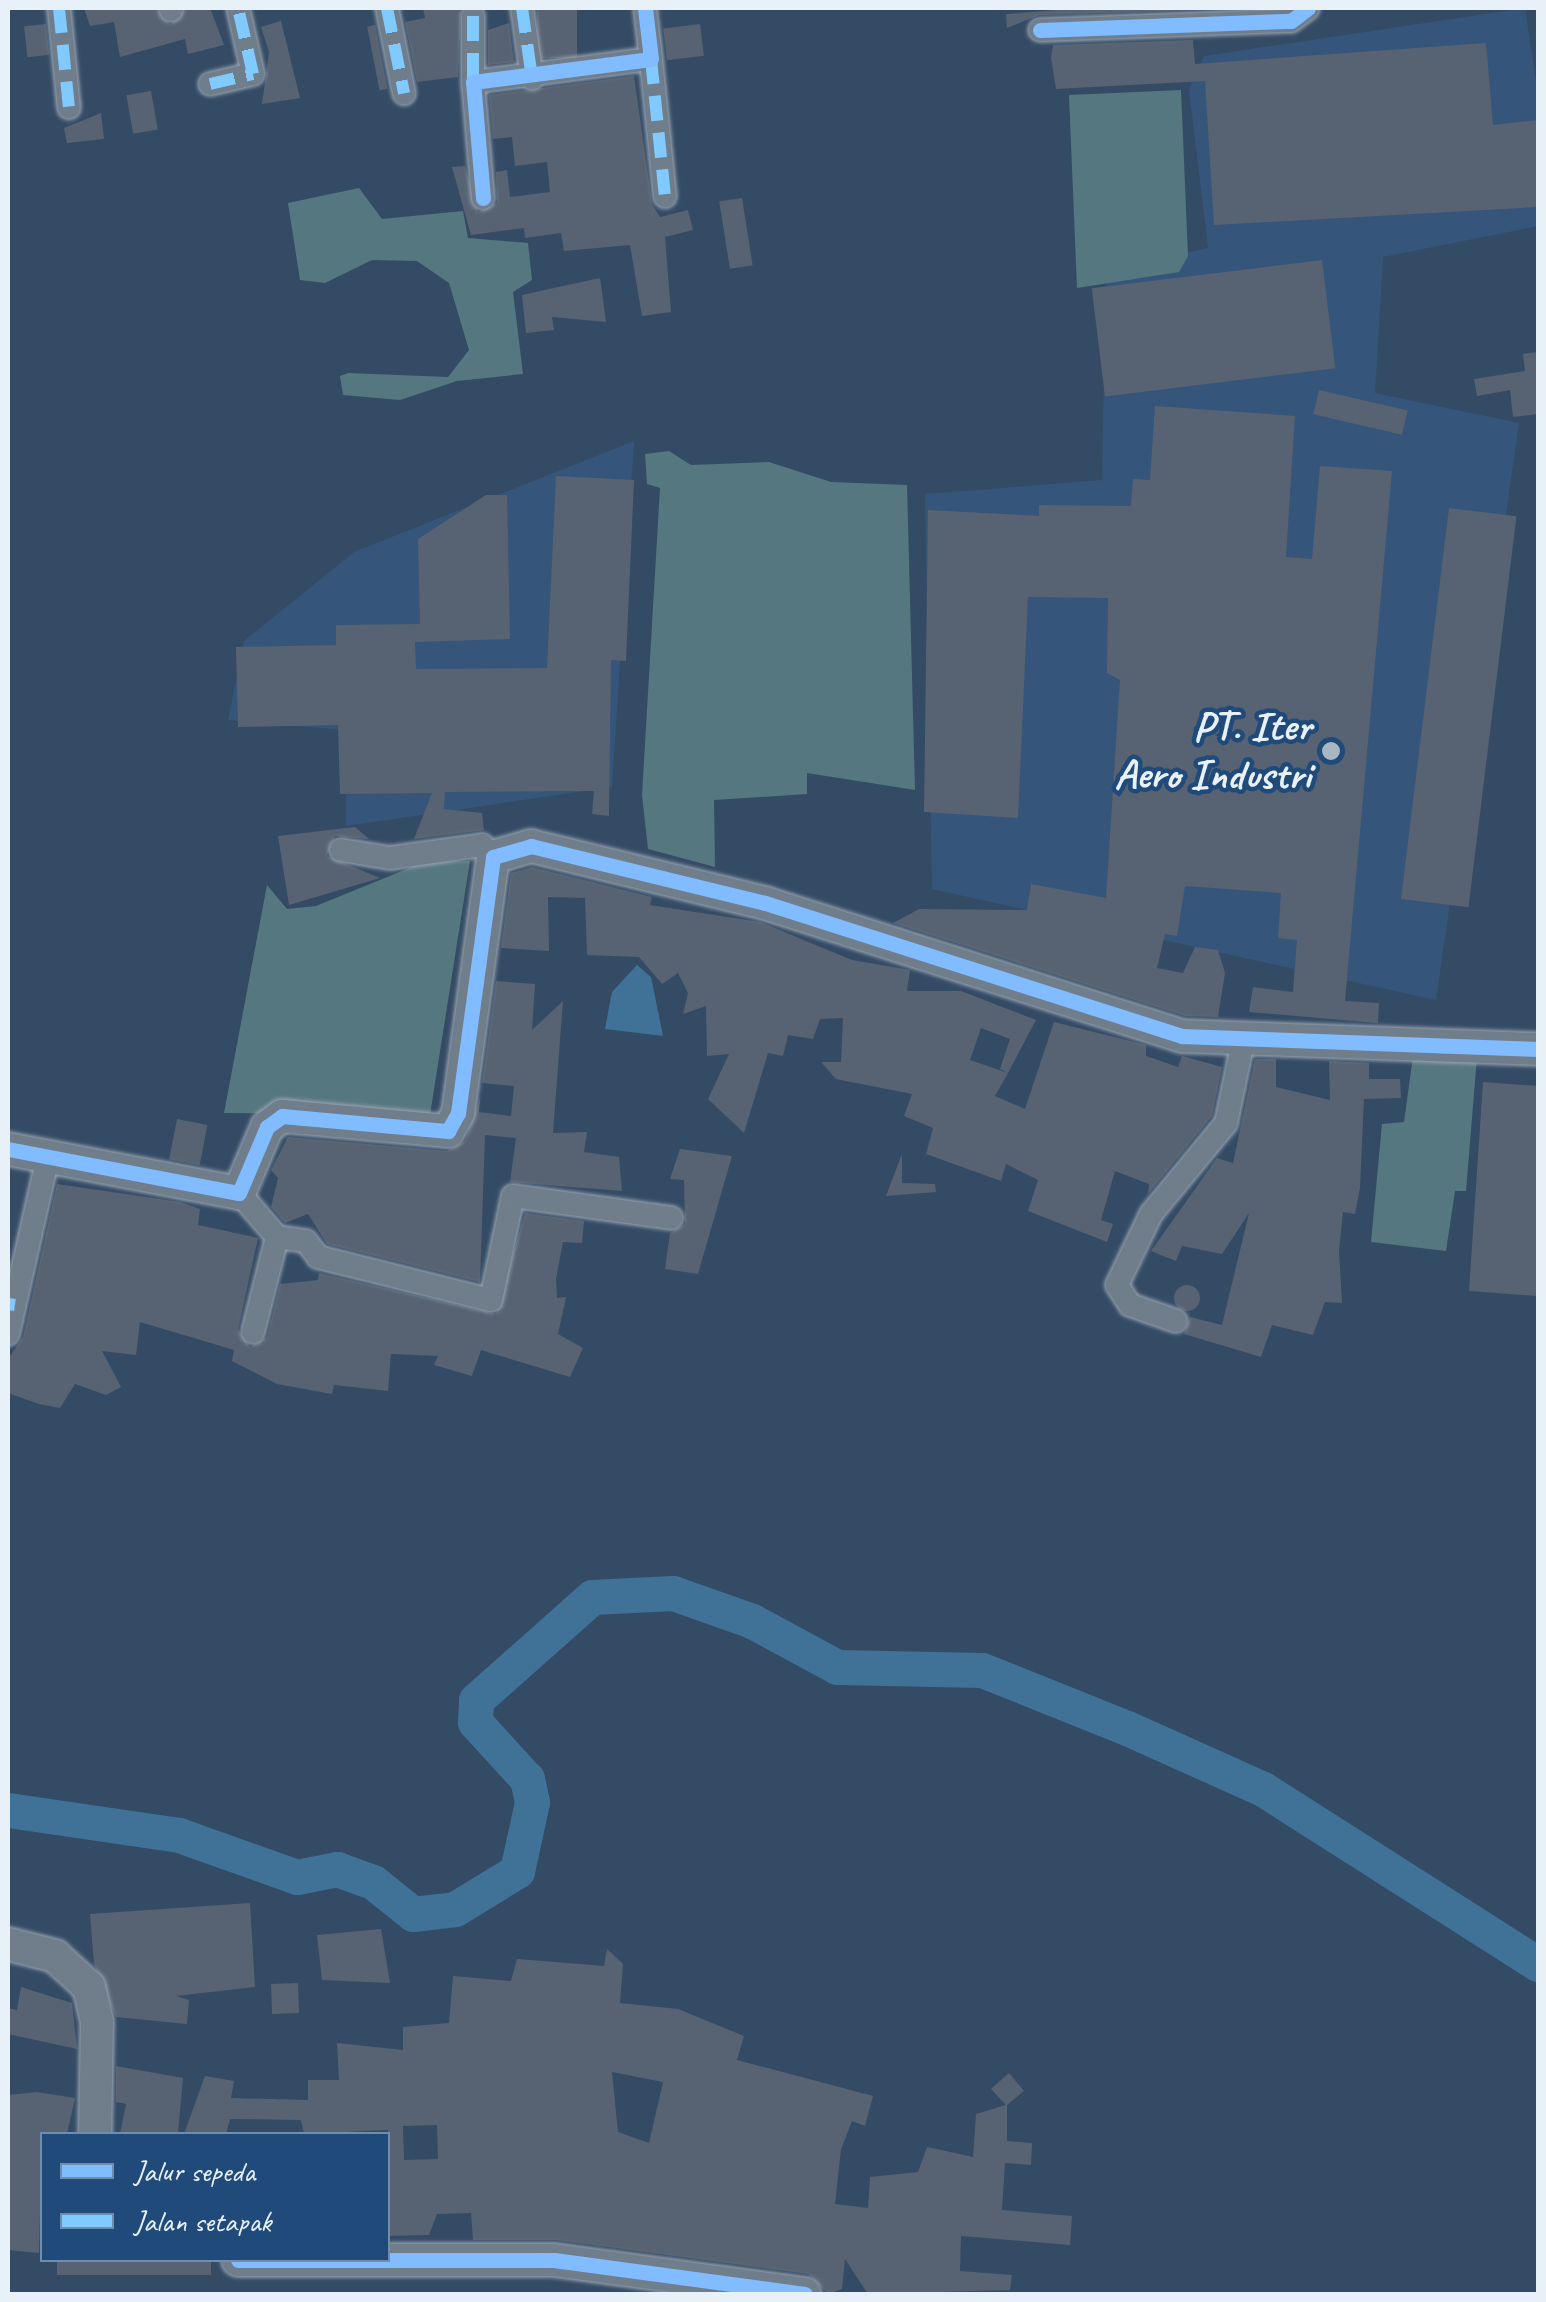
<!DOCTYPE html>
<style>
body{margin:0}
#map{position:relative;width:1546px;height:2302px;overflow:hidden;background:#344b65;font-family:Caveat,sans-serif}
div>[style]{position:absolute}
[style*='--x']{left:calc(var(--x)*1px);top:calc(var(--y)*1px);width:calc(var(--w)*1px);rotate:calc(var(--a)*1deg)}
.built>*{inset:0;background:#36557b}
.green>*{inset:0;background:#557780}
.water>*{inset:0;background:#407298}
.river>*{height:35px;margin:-17.5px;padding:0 17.5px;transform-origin:17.5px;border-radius:17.5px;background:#407298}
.building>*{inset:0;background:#576373;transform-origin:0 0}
.round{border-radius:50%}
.roads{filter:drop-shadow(0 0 2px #9aa6b3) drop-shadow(0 0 2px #9aa6b3)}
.street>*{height:22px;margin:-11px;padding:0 11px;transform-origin:11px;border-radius:11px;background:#707e8c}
.secondary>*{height:32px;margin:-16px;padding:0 16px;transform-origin:16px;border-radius:16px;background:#707e8c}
.quiet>*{height:12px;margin-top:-6px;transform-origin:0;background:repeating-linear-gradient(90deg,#80caff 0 25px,transparent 0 37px)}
.cycleway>*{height:15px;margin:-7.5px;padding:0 7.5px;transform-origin:7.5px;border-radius:7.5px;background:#80bcff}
.dots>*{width:28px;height:28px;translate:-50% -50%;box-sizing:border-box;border:5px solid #1f4a7a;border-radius:50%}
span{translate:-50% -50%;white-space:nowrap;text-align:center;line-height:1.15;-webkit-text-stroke:9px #1f4a7a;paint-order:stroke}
.poi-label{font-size:42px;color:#e8f1f8;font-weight:700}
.right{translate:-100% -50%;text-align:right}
.frame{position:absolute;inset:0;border:10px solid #e8f1f8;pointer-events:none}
.legend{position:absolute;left:40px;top:2132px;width:350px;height:130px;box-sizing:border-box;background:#1f4a7a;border:2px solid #6f8dac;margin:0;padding:12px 18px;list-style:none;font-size:30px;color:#e8f1f8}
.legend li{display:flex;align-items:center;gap:20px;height:50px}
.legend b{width:50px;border:2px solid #6f8dac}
</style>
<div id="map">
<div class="built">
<div style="clip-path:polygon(1525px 8px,1538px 95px,1538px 226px,1383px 257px,1375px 393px,1519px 423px,1436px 1000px,932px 889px,925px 494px,1102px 480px,1106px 272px,1208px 248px,1189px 89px,1204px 56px)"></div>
<div style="clip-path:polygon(634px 441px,612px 787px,346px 826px,346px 730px,228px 720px,244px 641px,354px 552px)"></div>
</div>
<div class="green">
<div style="clip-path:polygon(1181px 90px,1188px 256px,1179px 272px,1077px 288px,1069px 95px)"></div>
<div style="clip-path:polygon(359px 188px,382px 219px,463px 211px,468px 238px,528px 243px,532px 280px,513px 292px,523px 374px,457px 381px,400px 400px,343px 395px,340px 376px,348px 373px,448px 377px,469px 350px,449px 283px,417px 261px,372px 260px,325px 283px,300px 280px,288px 203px)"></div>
<div style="clip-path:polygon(669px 451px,691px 465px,769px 462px,831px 482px,907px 485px,915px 790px,807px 773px,807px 794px,714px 800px,715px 867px,648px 849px,642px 795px,660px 488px,647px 484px,645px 454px)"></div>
<div style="clip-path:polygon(470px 861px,430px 1115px,224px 1113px,267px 885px,287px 909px,316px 906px,424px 862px)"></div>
<div style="clip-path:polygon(1413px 1056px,1477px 1057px,1466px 1191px,1455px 1191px,1446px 1251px,1371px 1242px,1382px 1124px,1404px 1122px)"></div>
</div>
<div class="water">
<div style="clip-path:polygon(637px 965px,651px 977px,663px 1036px,605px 1029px,612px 992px)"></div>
</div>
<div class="river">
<div style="--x:8;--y:1810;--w:173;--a:8.3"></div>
<div style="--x:179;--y:1835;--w:125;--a:19.6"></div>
<div style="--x:297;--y:1877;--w:41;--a:-11.3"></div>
<div style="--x:337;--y:1869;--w:38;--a:20"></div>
<div style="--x:373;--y:1882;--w:51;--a:38.7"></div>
<div style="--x:413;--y:1914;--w:42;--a:-6.8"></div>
<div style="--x:455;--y:1909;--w:73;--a:-31.5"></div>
<div style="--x:517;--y:1871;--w:71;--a:-77.7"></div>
<div style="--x:532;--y:1802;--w:24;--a:-102"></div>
<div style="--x:527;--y:1779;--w:77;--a:-132.4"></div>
<div style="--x:475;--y:1722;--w:22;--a:-87"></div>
<div style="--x:476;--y:1700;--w:155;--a:-41.6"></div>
<div style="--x:592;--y:1597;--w:81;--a:-2.8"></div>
<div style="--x:673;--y:1593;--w:84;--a:19.5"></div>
<div style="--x:752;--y:1621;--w:97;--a:28.4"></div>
<div style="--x:837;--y:1667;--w:145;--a:1.2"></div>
<div style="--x:982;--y:1670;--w:156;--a:21.8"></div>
<div style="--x:1127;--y:1728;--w:149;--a:24.2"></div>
<div style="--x:1263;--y:1789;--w:326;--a:32.5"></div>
</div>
<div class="building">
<div style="clip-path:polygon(84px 8px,156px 8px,170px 25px,186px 8px,210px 8px,224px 45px,188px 54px,185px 39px,120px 57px,114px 22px,90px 26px)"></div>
<div style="clip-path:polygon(423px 8px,461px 8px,458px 77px,417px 82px,405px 22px,425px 18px)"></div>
<div style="left:537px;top:8px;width:40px;height:50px"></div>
<div style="clip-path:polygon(1083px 8px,1189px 8px,1189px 10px,1039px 15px,1007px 28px,1006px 14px)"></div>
<div style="clip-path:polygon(281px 21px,300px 98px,262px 104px,269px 52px,261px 27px)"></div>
<div style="clip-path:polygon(509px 23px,514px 62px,488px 65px,488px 30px)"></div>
<div style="left:46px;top:24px;width:31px;height:22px;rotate:84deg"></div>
<div style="left:700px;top:24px;width:32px;height:37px;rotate:83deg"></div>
<div style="left:375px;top:25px;width:65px;height:8px;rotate:79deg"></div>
<div style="clip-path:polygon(1193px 40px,1195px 64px,1486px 43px,1493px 125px,1538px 120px,1538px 207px,1214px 225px,1205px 81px,1056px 89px,1051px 58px,1053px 45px)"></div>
<div style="clip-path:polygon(634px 76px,652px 204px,660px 217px,688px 210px,693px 230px,665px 237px,671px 312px,642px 316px,630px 245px,564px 251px,561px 233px,525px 238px,524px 228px,471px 235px,452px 167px,465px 166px,478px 212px,497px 203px,496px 172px,507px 170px,510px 197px,550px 192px,547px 162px,515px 166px,512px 137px,493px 139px,489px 95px)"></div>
<div style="left:151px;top:91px;width:39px;height:25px;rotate:80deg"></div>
<div style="clip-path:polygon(101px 113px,104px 139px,67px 143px,64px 128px)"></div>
<div style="left:742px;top:198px;width:68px;height:23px;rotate:81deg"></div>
<div style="left:1322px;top:260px;width:109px;height:232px;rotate:83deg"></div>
<div style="clip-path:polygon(600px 278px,606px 322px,552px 317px,554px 330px,526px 333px,522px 295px)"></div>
<div style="clip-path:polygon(1538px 352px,1538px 414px,1513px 417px,1510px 390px,1477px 396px,1474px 379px,1525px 371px,1523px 354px)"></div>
<div style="left:1319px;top:390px;width:91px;height:25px;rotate:13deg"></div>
<div style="clip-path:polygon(1155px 406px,1295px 416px,1286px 557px,1312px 559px,1320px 466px,1392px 471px,1345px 1001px,1379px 1003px,1378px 1023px,1249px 1012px,1253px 987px,1293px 992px,1297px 940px,1278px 938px,1281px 893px,1185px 886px,1177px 936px,1165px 934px,1157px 968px,1183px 973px,1195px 947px,1218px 950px,1225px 973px,1218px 1017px,1185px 1016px,893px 923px,919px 909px,1027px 910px,1031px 884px,1106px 898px,1120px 680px,1107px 673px,1108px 598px,1028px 597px,1018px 818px,924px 812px,928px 510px,1039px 516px,1039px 505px,1131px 506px,1133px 479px,1150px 480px)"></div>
<div style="clip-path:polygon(556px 476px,634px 480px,626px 661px,611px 660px,609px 816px,592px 814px,594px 791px,445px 792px,444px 809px,482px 813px,484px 830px,414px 839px,432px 793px,340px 794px,338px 725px,238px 727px,236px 647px,336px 645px,336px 625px,420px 624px,418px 539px,486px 495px,507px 495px,510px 639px,415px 642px,416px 669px,547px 668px)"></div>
<div style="left:1449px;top:508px;width:68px;height:394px;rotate:7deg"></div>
<div style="clip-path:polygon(355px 827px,369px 839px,335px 836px,327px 856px,380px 878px,289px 905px,278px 836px)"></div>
<div style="clip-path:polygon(532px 867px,652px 897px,650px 905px,760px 922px,852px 960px,910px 970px,907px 991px,961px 991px,1036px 1020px,1008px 1073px,1000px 1069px,1010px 1039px,981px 1028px,970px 1060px,1008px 1073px,995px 1096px,1025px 1109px,1054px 1022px,1146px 1045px,1146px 1056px,1178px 1067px,1182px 1056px,1222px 1067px,1212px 1116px,1148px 1194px,1149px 1184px,1115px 1171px,1101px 1220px,1113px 1224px,1107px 1242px,1028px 1211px,1038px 1180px,1006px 1164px,1001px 1181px,926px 1154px,933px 1128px,904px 1116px,912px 1094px,836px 1079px,821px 1062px,841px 1062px,843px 1018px,820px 1019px,813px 1039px,788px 1035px,783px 1056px,768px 1053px,744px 1133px,708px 1099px,729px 1054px,707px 1056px,706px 1006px,683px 1014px,688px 993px,678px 973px,662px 984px,639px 957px,587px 955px,585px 898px,548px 897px,549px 951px,501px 948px,511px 873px)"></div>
<div style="clip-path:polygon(496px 981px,535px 984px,532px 1030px,563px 1001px,553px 1133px,587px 1132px,584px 1152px,619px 1157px,622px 1191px,510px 1182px,516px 1138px,485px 1135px,480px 1282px,327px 1244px,308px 1214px,285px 1223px,271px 1207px,278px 1178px,271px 1170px,288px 1137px,447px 1151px,465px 1141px,480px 1097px,479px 1112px,511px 1116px,514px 1086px,482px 1083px)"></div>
<div style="clip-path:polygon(1255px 1059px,1276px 1059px,1276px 1087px,1330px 1100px,1329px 1061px,1369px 1063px,1369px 1079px,1400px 1079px,1401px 1098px,1364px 1099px,1360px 1188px,1355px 1214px,1343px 1212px,1339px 1251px,1342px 1303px,1325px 1302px,1313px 1335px,1272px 1325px,1261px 1357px,1184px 1334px,1190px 1317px,1222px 1325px,1249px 1213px,1222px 1254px,1182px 1246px,1176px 1261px,1151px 1251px,1217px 1158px,1233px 1163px)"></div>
<div style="clip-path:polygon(1483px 1082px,1538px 1086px,1537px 1296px,1469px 1291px)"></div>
<div style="left:177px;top:1119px;width:31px;height:41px;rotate:11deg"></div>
<div style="clip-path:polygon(680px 1149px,732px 1156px,698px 1274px,665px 1269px,670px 1233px,685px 1224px,684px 1180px,670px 1179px)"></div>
<div style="clip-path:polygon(902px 1154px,902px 1183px,935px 1184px,936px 1192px,886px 1196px)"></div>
<div style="clip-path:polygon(57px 1184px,180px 1202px,200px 1209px,198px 1225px,258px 1238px,238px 1329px,250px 1347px,267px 1337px,280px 1284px,318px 1280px,319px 1273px,496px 1314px,525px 1213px,584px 1221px,582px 1243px,563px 1242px,556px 1279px,557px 1298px,566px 1297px,558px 1334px,583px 1348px,570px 1377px,481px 1350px,472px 1376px,434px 1365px,438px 1356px,391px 1354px,388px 1391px,334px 1385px,332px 1394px,277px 1384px,232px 1361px,234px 1350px,140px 1322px,136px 1355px,102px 1351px,121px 1387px,106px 1395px,75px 1384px,60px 1408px,39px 1404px,8px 1393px,8px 1359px,23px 1337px)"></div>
<div class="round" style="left:1174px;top:1285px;width:26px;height:26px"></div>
<div style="clip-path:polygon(250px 1903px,255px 1987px,176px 1996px,189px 2000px,187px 2024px,116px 2017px,94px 1964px,90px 1914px)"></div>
<div style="clip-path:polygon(381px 1929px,390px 1983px,322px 1980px,317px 1935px)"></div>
<div style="clip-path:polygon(evenodd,607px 1949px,623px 1964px,620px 2003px,678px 2009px,744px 2036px,737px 2060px,873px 2096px,865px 2126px,852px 2121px,841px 2149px,835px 2204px,868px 2208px,870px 2177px,918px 2172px,927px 2147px,973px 2157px,976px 2114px,1006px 2105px,991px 2089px,1009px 2073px,1024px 2091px,1007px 2105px,1007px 2141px,1032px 2143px,1031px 2165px,1005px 2163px,1002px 2210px,1072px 2216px,1070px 2245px,961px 2236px,960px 2271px,1012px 2275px,1010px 2290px,868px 2294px,845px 2259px,842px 2289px,828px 2294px,808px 2274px,557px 2240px,473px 2240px,471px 2213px,437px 2214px,429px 2235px,388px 2236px,388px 2130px,304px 2134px,301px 2120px,230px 2119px,226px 2134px,184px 2134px,205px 2076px,234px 2081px,231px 2098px,308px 2100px,308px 2080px,339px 2080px,337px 2043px,403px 2050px,403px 2027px,449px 2023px,453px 1976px,511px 1981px,517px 1959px,604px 1966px,607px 1949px,612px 2072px,663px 2082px,649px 2143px,618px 2132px,612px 2072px,607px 1949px,437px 2125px,438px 2159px,404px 2160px,403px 2126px,437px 2125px)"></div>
<div style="left:298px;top:1983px;width:30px;height:27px;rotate:88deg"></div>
<div style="clip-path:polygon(21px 1987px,72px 2003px,77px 2049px,8px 2034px,8px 2008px,17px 2010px)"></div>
<div style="clip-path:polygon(116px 2066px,183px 2078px,178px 2134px,120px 2134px,126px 2104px,116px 2102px)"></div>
<div style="clip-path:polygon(37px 2092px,75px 2098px,67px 2134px,42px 2134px,39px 2253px,8px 2250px,8px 2095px)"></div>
<div style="left:57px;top:2260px;width:154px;height:15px"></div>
</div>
<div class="roads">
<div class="street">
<div style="--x:59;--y:8;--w:100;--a:84.3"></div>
<div style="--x:171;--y:8;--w:2;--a:90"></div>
<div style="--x:387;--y:8;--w:87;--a:78.7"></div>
<div style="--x:522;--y:8;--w:71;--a:81.9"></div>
<div style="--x:473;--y:16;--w:66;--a:90"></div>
<div style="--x:1040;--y:30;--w:251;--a:-2.1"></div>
<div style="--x:1291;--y:21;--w:21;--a:-37"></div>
<div style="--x:651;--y:59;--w:138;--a:84.2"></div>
<div style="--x:210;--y:84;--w:44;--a:-13.1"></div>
<div style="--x:253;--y:74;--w:68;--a:-102.8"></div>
<div style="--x:483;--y:198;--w:116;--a:-94.9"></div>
<div style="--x:473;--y:82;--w:179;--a:-7.4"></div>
<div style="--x:651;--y:59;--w:51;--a:-96.7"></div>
<div style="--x:341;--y:850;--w:50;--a:9.3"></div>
<div style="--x:390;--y:858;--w:93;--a:-8"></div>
<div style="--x:482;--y:845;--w:16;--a:47"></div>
<div style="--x:239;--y:1193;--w:58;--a:49.2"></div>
<div style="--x:277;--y:1237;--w:29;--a:8"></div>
<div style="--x:306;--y:1241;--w:20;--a:53"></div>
<div style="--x:318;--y:1257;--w:178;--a:14"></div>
<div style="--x:491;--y:1300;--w:106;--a:-78.1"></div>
<div style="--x:513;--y:1196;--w:160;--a:7.9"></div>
<div style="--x:1176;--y:1321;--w:49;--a:-160.8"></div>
<div style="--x:1130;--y:1305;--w:24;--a:-123"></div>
<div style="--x:1117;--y:1285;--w:79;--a:-64.4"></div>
<div style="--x:1151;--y:1214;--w:118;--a:-50.5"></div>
<div style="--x:1226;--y:1123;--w:88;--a:-78.2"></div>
<div style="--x:253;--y:1332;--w:98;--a:-75.8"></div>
<div style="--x:8;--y:1334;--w:181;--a:-77.3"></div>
</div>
<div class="secondary">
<div style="--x:8;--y:1149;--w:235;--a:10.8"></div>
<div style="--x:239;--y:1193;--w:72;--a:-67"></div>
<div style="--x:267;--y:1127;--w:19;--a:-36"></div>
<div style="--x:282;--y:1116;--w:167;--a:5.2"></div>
<div style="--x:448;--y:1131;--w:21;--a:-61"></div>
<div style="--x:458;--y:1113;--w:258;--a:-82.2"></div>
<div style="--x:493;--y:857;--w:40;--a:-16"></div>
<div style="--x:531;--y:846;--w:241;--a:13.7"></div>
<div style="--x:765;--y:903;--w:438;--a:17.7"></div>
<div style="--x:1182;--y:1036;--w:356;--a:2.1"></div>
<div style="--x:8;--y:1944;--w:49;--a:14.3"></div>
<div style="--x:55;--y:1956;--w:46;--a:42.4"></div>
<div style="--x:89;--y:1987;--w:36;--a:77"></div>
<div style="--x:97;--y:2022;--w:112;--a:91"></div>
<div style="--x:238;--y:2260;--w:316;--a:0"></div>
<div style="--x:554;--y:2260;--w:253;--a:7.7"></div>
</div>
</div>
<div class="quiet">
<div style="--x:59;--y:8;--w:100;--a:84.3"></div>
<div style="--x:171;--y:8;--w:2;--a:90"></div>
<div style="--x:387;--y:8;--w:87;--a:78.7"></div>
<div style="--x:522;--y:8;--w:71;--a:81.9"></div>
<div style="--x:473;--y:16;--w:66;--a:90"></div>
<div style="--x:651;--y:59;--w:138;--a:84.2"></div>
<div style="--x:210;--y:84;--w:44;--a:-13.1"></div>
<div style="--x:253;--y:74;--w:68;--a:-102.8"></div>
<div style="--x:8;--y:1304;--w:7;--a:8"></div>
</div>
<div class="cycleway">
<div style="--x:1040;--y:30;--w:251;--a:-2.1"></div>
<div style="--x:1291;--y:21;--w:21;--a:-37"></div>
<div style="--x:483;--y:198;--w:116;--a:-94.9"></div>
<div style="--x:473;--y:82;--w:179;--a:-7.4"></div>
<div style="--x:651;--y:59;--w:51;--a:-96.7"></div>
<div style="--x:8;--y:1149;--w:235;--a:10.8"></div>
<div style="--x:239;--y:1193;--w:72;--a:-67"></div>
<div style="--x:267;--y:1127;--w:19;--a:-36"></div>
<div style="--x:282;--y:1116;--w:167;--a:5.2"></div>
<div style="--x:448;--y:1131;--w:21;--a:-61"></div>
<div style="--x:458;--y:1113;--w:258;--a:-82.2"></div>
<div style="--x:493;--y:857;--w:40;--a:-16"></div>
<div style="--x:531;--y:846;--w:241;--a:13.7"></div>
<div style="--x:765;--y:903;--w:438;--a:17.7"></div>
<div style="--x:1182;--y:1036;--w:356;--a:2.1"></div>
<div style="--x:238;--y:2260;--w:316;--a:0"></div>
<div style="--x:554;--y:2260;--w:253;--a:7.7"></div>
</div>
<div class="dots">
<div style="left:1331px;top:751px;background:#a9b7c5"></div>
</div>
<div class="poi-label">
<span class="right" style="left:1311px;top:751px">PT. Iter<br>Aero Industri</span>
</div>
<div class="frame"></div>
<ul class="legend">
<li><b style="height:12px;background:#80bcff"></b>Jalur sepeda</li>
<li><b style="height:12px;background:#80caff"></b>Jalan setapak</li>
</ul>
</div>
